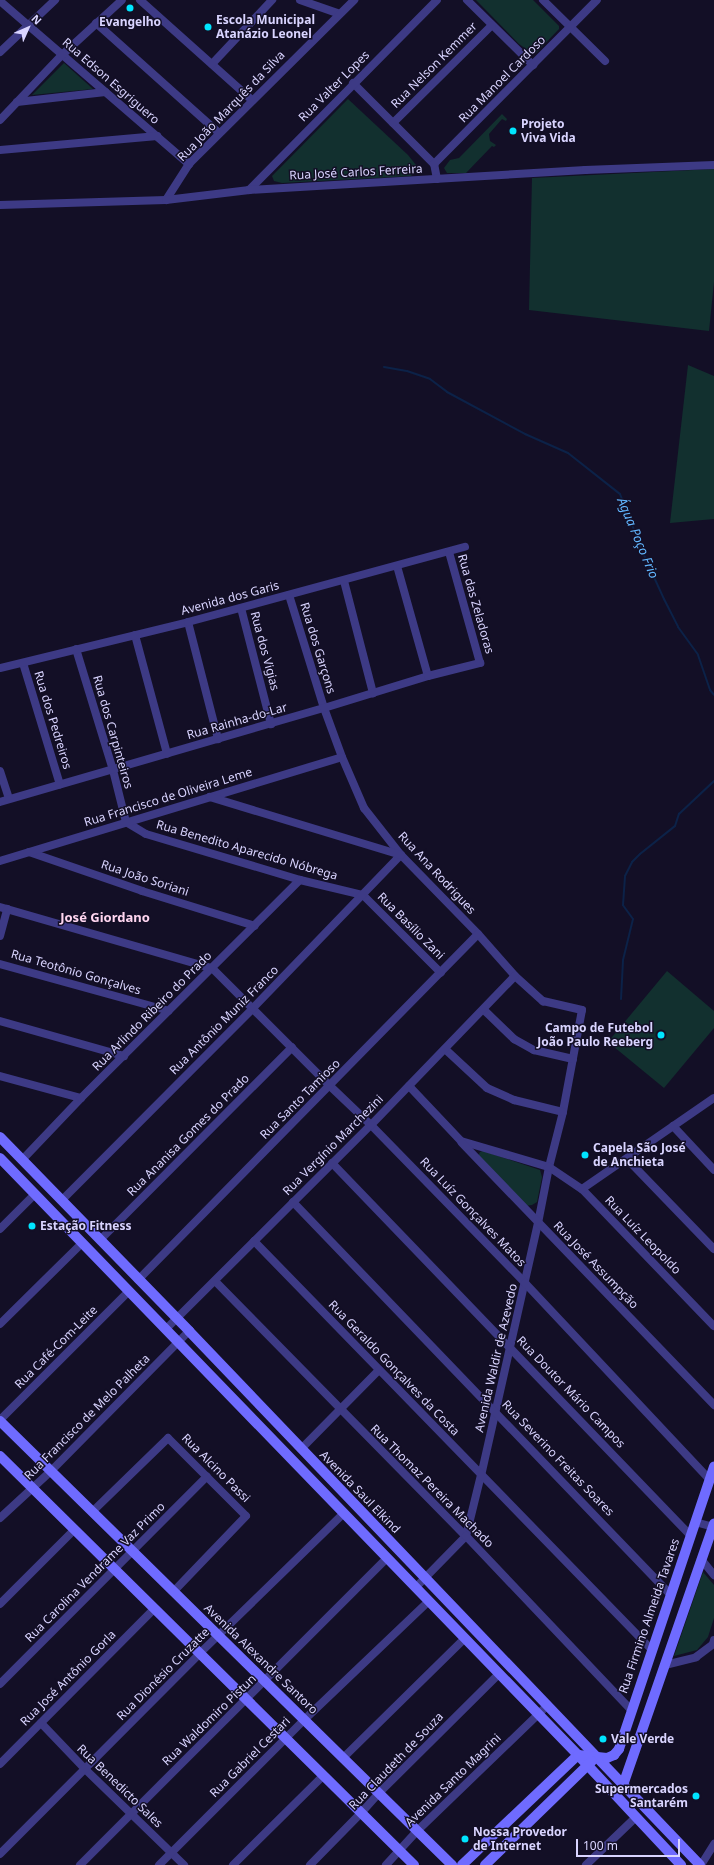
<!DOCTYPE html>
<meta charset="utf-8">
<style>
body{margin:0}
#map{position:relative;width:714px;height:1865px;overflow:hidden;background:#130f26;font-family:"Noto Sans",sans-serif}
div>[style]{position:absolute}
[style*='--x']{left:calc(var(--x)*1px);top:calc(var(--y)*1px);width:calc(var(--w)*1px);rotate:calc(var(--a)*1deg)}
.green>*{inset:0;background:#12302f}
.stream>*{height:2px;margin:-1px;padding:0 1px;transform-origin:1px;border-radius:1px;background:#0c2248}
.street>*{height:8px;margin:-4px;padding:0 4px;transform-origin:4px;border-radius:4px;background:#3d3a85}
.secondary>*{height:10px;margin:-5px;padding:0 5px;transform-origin:5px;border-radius:5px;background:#6f6bff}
.dots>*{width:11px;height:11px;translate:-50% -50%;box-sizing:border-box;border:2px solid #130f26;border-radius:50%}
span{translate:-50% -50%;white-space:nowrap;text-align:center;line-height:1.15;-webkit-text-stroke:3px #130f26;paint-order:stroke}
.poi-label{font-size:12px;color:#d9d4ff;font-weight:700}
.left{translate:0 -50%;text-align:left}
.right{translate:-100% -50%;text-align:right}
.street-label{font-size:12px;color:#d9d4ff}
.water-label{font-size:13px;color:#62b6ff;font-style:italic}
.neighbourhood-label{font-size:13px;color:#ffd6f0;font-weight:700}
.north{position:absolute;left:8px;top:8px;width:40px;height:40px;-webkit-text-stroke:3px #130f26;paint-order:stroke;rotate:45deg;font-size:11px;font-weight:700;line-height:16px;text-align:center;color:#d9d4ff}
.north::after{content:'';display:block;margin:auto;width:14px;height:18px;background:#d9d4ff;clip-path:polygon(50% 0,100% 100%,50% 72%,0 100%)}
.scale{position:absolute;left:576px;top:1839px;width:104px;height:18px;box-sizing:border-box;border:2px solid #d9d4ff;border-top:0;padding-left:5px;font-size:12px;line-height:14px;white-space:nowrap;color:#d9d4ff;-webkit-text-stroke:3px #130f26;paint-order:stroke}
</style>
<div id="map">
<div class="green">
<div style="clip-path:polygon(476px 0,533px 0,559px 26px,559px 29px,536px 53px,533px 54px,519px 44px)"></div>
<div style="clip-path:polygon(64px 63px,93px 89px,32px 95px)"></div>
<div style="clip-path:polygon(348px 99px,408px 155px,416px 165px,415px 172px,411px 176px,282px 183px,274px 181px,272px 176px)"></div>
<div style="clip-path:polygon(502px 114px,507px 119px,506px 121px,502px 119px,489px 134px,490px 141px,496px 145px,494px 147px,492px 146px,466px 173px,447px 173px,444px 168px,450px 160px,459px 158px)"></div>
<div style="clip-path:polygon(714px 169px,714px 282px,709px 331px,529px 310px,532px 178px)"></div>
<div style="clip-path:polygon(688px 365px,714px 376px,714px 519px,670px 523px)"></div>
<div style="clip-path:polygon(667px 971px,714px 1011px,714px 1028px,664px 1088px,608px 1042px)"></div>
<div style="clip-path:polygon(483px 1151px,540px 1170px,542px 1177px,537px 1202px,532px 1205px,525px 1206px,478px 1156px,480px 1152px)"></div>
<div style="clip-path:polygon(703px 1572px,714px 1585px,714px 1618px,708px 1637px,697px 1650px,674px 1656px)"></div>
</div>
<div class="stream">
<div style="--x:384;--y:367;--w:23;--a:10"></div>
<div style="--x:407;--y:371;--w:24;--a:19"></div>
<div style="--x:430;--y:379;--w:21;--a:37"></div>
<div style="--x:447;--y:392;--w:89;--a:28.3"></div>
<div style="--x:525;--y:434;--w:47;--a:23.8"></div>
<div style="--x:568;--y:453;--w:66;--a:38.3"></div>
<div style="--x:620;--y:494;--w:63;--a:68.7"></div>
<div style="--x:643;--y:553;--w:51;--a:65.5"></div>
<div style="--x:664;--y:599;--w:31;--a:63"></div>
<div style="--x:678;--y:627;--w:34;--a:54"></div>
<div style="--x:698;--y:655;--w:37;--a:71"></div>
<div style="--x:710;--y:690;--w:6;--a:51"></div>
<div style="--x:621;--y:999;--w:39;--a:-87"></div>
<div style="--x:623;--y:960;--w:42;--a:-76.3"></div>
<div style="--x:633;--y:919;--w:17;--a:-126"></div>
<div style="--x:623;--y:905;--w:29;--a:-86"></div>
<div style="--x:625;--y:876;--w:16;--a:-63"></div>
<div style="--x:632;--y:862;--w:11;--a:-45"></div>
<div style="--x:640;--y:854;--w:45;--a:-38.7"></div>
<div style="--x:675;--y:826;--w:13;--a:-72"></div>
<div style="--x:679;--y:814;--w:48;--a:-43.3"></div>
</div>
<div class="street">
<div style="--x:140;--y:0;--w:150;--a:41.8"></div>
<div style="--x:300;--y:0;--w:42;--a:19.3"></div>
<div style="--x:467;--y:0;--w:93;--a:44.6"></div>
<div style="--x:543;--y:0;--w:87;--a:44.5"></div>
<div style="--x:0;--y:1;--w:250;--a:40.8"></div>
<div style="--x:96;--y:23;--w:165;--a:41.8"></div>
<div style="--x:0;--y:52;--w:76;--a:-43.4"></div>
<div style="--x:212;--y:64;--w:88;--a:-46.8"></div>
<div style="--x:353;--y:83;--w:115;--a:45"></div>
<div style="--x:17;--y:102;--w:89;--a:-6.5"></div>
<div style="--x:0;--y:120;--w:90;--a:-46.4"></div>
<div style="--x:62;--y:55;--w:81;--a:-42.5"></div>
<div style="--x:393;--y:123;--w:139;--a:-44.7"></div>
<div style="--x:0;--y:150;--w:158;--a:-5.1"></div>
<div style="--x:437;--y:179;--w:15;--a:-101"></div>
<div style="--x:434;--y:164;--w:231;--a:-45.2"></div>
<div style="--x:249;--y:190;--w:267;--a:-45.3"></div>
<div style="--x:166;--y:200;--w:43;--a:-57.4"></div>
<div style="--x:189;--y:164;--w:233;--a:-44.8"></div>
<div style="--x:0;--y:205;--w:166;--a:-1.7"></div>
<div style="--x:166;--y:200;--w:84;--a:-6.9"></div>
<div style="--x:249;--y:190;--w:337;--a:-3.4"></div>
<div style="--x:585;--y:170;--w:129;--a:-2.2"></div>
<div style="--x:397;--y:566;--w:114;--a:74.3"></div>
<div style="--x:344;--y:581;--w:116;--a:75.5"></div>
<div style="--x:289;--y:595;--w:118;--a:72.8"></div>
<div style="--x:324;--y:708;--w:52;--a:69.8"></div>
<div style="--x:342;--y:757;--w:56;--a:66.7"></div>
<div style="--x:364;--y:808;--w:60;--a:51.8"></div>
<div style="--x:401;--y:855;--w:110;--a:45.7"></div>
<div style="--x:478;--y:934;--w:56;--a:48.6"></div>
<div style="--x:515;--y:976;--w:38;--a:42"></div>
<div style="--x:543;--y:1001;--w:40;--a:13"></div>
<div style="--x:582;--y:1010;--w:104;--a:100.6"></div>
<div style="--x:563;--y:1112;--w:57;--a:104.3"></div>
<div style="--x:549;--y:1167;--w:57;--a:101.1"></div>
<div style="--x:538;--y:1223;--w:258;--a:102.7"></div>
<div style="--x:481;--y:1475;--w:63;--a:103.8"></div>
<div style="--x:466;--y:1536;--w:71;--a:134.4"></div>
<div style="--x:241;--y:608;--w:120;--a:75.5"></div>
<div style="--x:188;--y:622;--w:121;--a:75.6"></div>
<div style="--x:135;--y:635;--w:123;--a:74.9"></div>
<div style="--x:76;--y:649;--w:127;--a:73"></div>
<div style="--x:113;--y:770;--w:54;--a:76"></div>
<div style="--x:126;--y:822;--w:23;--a:31"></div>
<div style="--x:146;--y:834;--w:161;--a:16.6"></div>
<div style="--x:300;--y:880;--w:65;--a:13.4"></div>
<div style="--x:363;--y:895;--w:110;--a:45"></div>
<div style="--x:23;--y:663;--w:127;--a:73.1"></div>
<div style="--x:0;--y:668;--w:194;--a:-13.7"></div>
<div style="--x:188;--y:622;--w:287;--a:-15.2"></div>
<div style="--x:0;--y:771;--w:29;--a:72"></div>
<div style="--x:0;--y:802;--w:337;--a:-16.2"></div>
<div style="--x:324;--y:708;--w:109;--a:-17.1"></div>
<div style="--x:428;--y:676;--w:54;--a:-14"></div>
<div style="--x:480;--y:663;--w:115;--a:-105.6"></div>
<div style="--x:29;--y:852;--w:120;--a:19"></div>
<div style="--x:142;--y:891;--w:118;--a:17.2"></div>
<div style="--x:0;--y:861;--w:357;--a:-16.9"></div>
<div style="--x:0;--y:907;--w:221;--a:16.1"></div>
<div style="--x:212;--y:968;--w:167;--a:45"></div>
<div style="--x:330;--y:1086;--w:57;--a:43.6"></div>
<div style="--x:371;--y:1125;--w:221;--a:45.7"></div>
<div style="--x:525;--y:1283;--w:270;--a:46.8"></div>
<div style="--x:0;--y:936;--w:28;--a:-75"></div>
<div style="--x:0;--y:964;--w:175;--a:15.5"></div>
<div style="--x:484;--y:1010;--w:42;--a:44"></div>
<div style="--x:514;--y:1039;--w:23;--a:29"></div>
<div style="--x:534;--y:1050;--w:40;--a:13"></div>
<div style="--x:0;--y:1021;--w:129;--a:15.8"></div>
<div style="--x:445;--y:1049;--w:57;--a:42.9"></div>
<div style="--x:487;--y:1088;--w:30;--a:24"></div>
<div style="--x:514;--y:1100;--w:50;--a:13.8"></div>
<div style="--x:0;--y:1076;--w:84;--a:15.2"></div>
<div style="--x:409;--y:1086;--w:76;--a:46.6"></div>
<div style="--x:461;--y:1141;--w:92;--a:16.5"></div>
<div style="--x:549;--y:1167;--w:40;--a:34"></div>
<div style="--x:582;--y:1189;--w:190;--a:46.1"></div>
<div style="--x:673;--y:1126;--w:60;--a:47"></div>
<div style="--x:462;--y:1143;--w:364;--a:46.1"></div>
<div style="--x:627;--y:1159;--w:125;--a:46"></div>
<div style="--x:22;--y:1160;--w:86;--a:-46.4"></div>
<div style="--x:81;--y:1098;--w:309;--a:-44.9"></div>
<div style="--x:332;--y:1163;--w:516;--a:46.1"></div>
<div style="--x:582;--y:1189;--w:160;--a:-34.6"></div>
<div style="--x:62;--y:1200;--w:271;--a:-45.1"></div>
<div style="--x:253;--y:1008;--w:213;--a:-46"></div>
<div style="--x:401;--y:855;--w:200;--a:-163.1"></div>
<div style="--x:293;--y:1202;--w:544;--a:46.12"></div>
<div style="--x:0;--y:1229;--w:49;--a:-45"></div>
<div style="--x:100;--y:1240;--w:272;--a:-45.1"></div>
<div style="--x:254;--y:1241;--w:569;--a:45.78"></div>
<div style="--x:138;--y:1280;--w:485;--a:-45.5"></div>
<div style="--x:215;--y:1281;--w:358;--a:45.5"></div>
<div style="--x:466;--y:1536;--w:240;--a:46.5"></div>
<div style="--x:0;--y:1324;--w:115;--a:-44.6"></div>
<div style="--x:166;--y:1329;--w:289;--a:-44.9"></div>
<div style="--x:371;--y:1125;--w:207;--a:-46"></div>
<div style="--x:0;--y:1420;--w:182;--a:-45"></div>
<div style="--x:301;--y:1449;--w:111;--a:-45.4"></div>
<div style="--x:92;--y:1512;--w:106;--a:-44.2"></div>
<div style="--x:168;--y:1438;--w:110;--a:45"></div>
<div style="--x:246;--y:1516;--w:105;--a:133.8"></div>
<div style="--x:0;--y:1518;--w:69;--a:-42.7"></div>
<div style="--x:51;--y:1471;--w:197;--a:-45.4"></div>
<div style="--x:695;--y:1522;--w:20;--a:15"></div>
<div style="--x:701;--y:1559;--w:21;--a:51"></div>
<div style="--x:0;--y:1604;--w:105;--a:-45"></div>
<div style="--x:665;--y:1665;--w:32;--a:-14"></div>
<div style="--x:696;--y:1657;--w:21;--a:-37"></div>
<div style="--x:713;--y:1644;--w:4;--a:-76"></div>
<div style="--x:0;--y:1684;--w:293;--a:-45.1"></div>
<div style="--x:41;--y:1723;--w:64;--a:46.3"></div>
<div style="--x:85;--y:1769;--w:138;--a:44.1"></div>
<div style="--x:343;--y:1758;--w:171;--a:-44.5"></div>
<div style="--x:0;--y:1764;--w:218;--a:-45.2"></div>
<div style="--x:0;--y:1854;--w:282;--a:-45.1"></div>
<div style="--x:199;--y:1654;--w:202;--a:-44.2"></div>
<div style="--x:80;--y:1865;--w:434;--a:-45"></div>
<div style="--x:159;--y:1865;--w:205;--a:-45"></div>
<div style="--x:304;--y:1720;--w:173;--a:-43.6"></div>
<div style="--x:233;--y:1865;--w:127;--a:-44.7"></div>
<div style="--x:310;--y:1865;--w:73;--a:-45.6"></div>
<div style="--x:361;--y:1813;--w:27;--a:-48"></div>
<div style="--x:379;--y:1793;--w:169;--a:-44.8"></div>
<div style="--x:386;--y:1865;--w:46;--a:-47.6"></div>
<div style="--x:417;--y:1831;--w:180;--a:-43.9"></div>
<div style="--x:586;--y:1865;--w:69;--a:-43.8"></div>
<div style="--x:701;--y:1865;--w:25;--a:-58"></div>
</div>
<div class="secondary">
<div style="--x:0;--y:1137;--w:271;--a:45.7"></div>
<div style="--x:189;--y:1331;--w:739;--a:46.26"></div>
<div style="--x:0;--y:1158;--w:831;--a:45.93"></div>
<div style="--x:578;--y:1755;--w:151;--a:46.9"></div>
<div style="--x:0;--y:1421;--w:634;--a:44.49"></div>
<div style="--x:0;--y:1456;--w:582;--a:44.65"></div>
<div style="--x:623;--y:1785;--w:277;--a:-70.8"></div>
<div style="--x:462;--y:1865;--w:160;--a:-43.5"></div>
<div style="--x:578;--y:1755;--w:29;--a:6"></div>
<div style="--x:607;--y:1758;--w:8;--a:-23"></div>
<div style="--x:614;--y:1755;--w:8;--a:-50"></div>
<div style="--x:619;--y:1749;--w:298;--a:-71.4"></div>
<div style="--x:485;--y:1865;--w:149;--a:-44.2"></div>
</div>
<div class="dots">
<div style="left:130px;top:8px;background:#00e5ff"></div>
<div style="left:208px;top:27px;background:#00e5ff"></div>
<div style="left:513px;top:131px;background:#00e5ff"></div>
<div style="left:661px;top:1035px;background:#00e5ff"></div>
<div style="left:585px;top:1155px;background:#00e5ff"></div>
<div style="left:32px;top:1226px;background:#00e5ff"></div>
<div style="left:603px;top:1739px;background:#00e5ff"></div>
<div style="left:696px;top:1796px;background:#00e5ff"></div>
<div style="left:465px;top:1839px;background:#00e5ff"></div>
</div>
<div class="poi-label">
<span class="left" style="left:216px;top:27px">Escola Municipal<br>Atanázio Leonel</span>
<span style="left:130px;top:22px">Evangelho</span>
<span class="left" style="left:521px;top:131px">Projeto<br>Viva Vida</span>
<span class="right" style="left:653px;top:1035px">Campo de Futebol<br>João Paulo Reeberg</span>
<span class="left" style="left:593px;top:1155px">Capela São José<br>de Anchieta</span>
<span class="left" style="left:40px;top:1226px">Estação Fitness</span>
<span class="left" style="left:611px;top:1739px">Vale Verde</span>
<span class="right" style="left:688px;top:1796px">Supermercados<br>Santarém</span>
<span class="left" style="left:473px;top:1839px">Nossa Provedor<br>de Internet</span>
</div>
<div class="street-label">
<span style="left:434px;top:65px;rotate:-45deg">Rua Nelson Kemmer</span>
<span style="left:502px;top:79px;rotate:-45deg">Rua Manoel Cardoso</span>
<span style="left:111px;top:81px;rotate:41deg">Rua Edson Esgriguero</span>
<span style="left:334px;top:86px;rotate:-45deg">Rua Valter Lopes</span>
<span style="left:231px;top:106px;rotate:-46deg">Rua João Marquês da Silva</span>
<span style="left:356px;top:172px;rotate:-3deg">Rua José Carlos Ferreira</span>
<span style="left:230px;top:598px;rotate:-15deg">Avenida dos Garis</span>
<span style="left:476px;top:604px;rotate:74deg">Rua das Zeladoras</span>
<span style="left:318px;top:648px;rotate:73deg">Rua dos Garçons</span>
<span style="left:265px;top:651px;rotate:75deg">Rua dos Vigias</span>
<span style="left:53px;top:720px;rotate:73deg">Rua dos Pedreiros</span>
<span style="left:237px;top:721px;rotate:-16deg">Rua Rainha-do-Lar</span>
<span style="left:113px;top:732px;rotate:74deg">Rua dos Carpinteiros</span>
<span style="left:168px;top:797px;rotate:-17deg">Rua Francisco de Oliveira Leme</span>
<span style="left:247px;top:850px;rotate:16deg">Rua Benedito Aparecido Nóbrega</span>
<span style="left:437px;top:873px;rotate:47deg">Rua Ana Rodrigues</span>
<span style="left:145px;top:878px;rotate:18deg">Rua João Soriani</span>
<span style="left:411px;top:926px;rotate:45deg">Rua Basílio Zani</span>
<span style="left:76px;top:972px;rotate:16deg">Rua Teotônio Gonçalves</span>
<span style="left:152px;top:1011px;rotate:-45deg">Rua Arlindo Ribeiro do Prado</span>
<span style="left:224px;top:1020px;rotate:-45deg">Rua Antônio Muniz Franco</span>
<span style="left:300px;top:1099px;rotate:-45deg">Rua Santo Tamioso</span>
<span style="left:188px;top:1135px;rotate:-45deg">Rua Ananisa Gomes do Prado</span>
<span style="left:333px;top:1145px;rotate:-45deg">Rua Vergínio Marchezini</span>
<span style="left:473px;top:1212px;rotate:46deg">Rua Luíz Gonçalves Matos</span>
<span style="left:643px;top:1235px;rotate:46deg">Rua Luíz Leopoldo</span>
<span style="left:596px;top:1265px;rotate:46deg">Rua José Assumpção</span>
<span style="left:56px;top:1347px;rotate:-45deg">Rua Café-Com-Leite</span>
<span style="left:496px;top:1358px;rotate:-77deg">Avenida Waldir de Azevedo</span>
<span style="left:394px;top:1368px;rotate:46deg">Rua Geraldo Gonçalves da Costa</span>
<span style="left:571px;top:1392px;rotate:46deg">Rua Doutor Mário Campos</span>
<span style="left:87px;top:1417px;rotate:-45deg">Rua Francisco de Melo Palheta</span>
<span style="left:558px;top:1458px;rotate:46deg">Rua Severino Freitas Soares</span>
<span style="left:216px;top:1468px;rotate:45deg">Rua Alcino Passi</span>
<span style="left:432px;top:1486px;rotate:45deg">Rua Thomaz Pereira Machado</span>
<span style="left:360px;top:1492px;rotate:46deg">Avenida Saul Elkind</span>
<span style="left:95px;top:1572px;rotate:-45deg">Rua Carolina Vendrame Vaz Primo</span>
<span style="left:649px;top:1616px;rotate:-71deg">Rua Firmino Almeida Tavares</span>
<span style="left:261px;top:1659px;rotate:44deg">Avenida Alexandre Santoro</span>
<span style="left:163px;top:1674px;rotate:-45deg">Rua Dionésio Cruzatte</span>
<span style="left:68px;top:1678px;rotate:-45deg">Rua José Antônio Gorla</span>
<span style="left:209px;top:1720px;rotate:-44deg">Rua Waldomiro Pistun</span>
<span style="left:250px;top:1757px;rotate:-45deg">Rua Gabriel Cestari</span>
<span style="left:396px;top:1761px;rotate:-46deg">Rua Claudeth de Souza</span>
<span style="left:453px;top:1780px;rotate:-44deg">Avenida Santo Magrini</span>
<span style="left:120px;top:1786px;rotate:44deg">Rua Benedicto Sales</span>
</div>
<div class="water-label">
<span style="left:638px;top:538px;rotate:67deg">Água Poço Frio</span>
</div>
<div class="neighbourhood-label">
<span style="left:105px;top:917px">José Giordano</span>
</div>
<div class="north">N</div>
<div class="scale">100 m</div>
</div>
